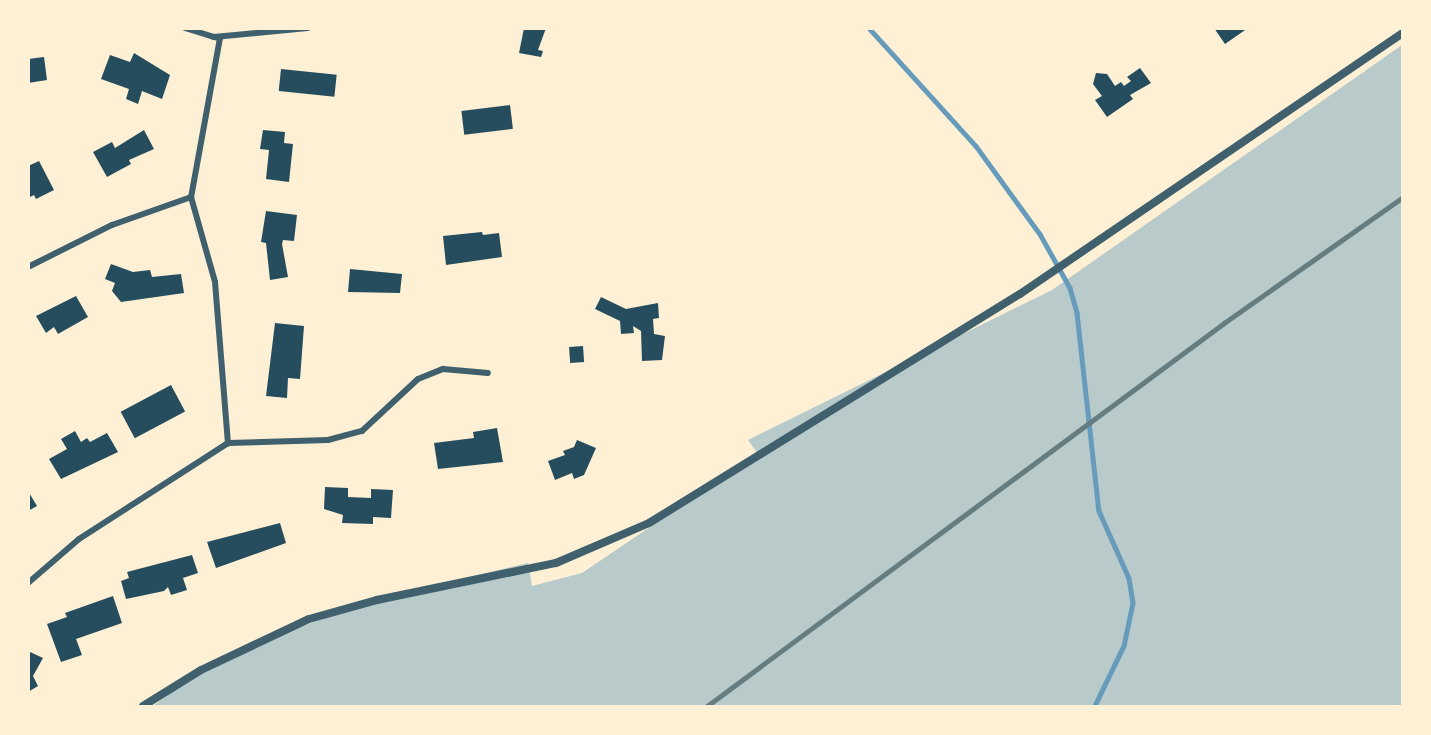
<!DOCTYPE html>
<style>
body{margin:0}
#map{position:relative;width:1431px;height:735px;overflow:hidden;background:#fdf0d5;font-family:Arial,sans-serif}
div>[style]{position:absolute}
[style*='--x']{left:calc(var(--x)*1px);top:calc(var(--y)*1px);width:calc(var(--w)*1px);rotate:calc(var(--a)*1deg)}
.green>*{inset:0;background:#b9caca}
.stream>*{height:4.5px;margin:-2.25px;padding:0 2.25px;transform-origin:2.25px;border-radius:2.25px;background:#669bbc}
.building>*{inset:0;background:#264d5e;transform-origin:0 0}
.minor>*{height:6px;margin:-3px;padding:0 3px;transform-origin:3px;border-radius:3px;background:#3f606c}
.tertiary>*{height:8px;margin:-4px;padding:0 4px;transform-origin:4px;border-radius:4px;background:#3f606c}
.rail>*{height:4.5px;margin:-2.25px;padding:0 2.25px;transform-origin:2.25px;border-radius:2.25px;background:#657d81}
span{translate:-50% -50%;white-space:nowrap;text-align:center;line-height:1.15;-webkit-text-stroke:4.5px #fdf0d5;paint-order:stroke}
.frame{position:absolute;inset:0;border:30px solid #fdf0d5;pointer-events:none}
</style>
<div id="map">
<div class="green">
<div style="clip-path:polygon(1402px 45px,1402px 706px,153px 706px,215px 661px,364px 602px,528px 563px,532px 586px,582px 573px,758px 454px,748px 440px,1052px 290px)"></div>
</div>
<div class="stream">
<div style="--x:869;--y:28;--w:159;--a:47.8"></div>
<div style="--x:976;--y:146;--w:109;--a:54"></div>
<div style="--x:1040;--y:234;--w:62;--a:60.9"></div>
<div style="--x:1070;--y:288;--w:26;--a:74"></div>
<div style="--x:1077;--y:313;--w:199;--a:83.7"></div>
<div style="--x:1099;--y:511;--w:73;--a:65.9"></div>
<div style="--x:1129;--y:578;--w:25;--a:81"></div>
<div style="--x:1133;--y:603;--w:44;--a:101.8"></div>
<div style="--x:1124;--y:646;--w:67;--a:115.8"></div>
</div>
<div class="building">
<div style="clip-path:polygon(524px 28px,546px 28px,538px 50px,543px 51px,541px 57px,519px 53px)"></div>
<div style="clip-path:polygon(1214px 28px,1248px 28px,1225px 44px)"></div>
<div style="clip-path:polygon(134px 53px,170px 75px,162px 99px,142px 91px,138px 104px,126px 99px,129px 89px,101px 79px,110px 55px,130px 62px)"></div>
<div style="clip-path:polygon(44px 57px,47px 80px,28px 83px,28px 59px)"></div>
<div style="clip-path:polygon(1140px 68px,1151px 83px,1130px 95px,1133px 99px,1107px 117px,1095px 100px,1102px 96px,1093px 84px,1096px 73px,1107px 74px,1115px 86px,1121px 82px,1124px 86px,1131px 81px,1127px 77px)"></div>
<div style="left:281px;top:69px;width:56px;height:22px;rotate:6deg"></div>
<div style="left:510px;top:105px;width:24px;height:49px;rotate:83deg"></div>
<div style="clip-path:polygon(144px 130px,154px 149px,129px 160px,131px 164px,107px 177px,93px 152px,112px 142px,115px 148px)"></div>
<div style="clip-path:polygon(263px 130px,285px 132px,284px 143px,293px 144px,289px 182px,266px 179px,269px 150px,260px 149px)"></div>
<div style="clip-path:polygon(39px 161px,54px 190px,36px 199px,34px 195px,28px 198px,28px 166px)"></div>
<div style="clip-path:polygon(266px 211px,297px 215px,294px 241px,283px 240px,282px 244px,288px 277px,270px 280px,266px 243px,261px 242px)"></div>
<div style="clip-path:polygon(482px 232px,483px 235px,499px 233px,502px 257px,446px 265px,443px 236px)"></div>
<div style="clip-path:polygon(111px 264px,133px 272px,150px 270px,152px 277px,181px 274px,184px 293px,121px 302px,112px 291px,115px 283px,105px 279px)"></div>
<div style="clip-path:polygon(350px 269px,402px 274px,400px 293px,348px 292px)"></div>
<div style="clip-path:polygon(76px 296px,88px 317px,58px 334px,54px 327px,46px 333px,36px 316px)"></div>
<div style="clip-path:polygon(601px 297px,626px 309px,658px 303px,659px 318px,653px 319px,654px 334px,665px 336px,662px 360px,642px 361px,641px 331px,633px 326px,634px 333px,621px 334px,620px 321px,595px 309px)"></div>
<div style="clip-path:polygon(275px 323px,304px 326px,300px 379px,288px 378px,287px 398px,266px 396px)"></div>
<div style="left:583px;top:346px;width:16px;height:14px;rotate:86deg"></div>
<div style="left:171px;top:385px;width:30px;height:57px;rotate:62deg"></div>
<div style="clip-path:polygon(497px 428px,503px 462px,438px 469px,434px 443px,474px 438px,473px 432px)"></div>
<div style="clip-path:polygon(75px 431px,81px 442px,87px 438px,90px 442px,107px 433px,118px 452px,61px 479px,49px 459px,67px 449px,61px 439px)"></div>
<div style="clip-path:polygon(577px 440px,596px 448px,584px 475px,574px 479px,572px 473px,555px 480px,548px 461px,565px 455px,563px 451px,574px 447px)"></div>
<div style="clip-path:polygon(325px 487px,348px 488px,348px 497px,371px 498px,371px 489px,393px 490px,391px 518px,373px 517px,373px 524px,342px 523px,343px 515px,324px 509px)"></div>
<div style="clip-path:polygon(28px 491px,37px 506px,28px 511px)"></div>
<div style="clip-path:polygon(280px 523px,286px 543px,216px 568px,207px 542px)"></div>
<div style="clip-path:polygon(192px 555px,198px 573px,183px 578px,187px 590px,171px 595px,168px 587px,164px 591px,126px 599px,121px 581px,129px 578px,127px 572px)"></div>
<div style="clip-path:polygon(113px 596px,122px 623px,76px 639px,82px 655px,61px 662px,47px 624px,67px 617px,65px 613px)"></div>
<div style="clip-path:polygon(28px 651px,43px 658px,33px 676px,38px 686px,28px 692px)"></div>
</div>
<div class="minor">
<div style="--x:185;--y:28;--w:30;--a:17"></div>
<div style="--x:214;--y:37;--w:94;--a:-5.5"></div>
<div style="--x:214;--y:37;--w:6;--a:9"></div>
<div style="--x:220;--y:38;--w:162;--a:100.3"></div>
<div style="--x:191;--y:197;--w:88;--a:74.2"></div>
<div style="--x:215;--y:282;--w:162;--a:85.4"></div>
<div style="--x:28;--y:267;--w:94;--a:-26.6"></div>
<div style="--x:112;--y:225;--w:84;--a:-19.5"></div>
<div style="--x:28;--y:583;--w:67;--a:-40.8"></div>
<div style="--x:79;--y:539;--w:177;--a:-32.8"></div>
<div style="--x:228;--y:443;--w:100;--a:-1.7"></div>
<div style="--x:328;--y:440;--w:35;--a:-15"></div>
<div style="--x:362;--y:431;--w:76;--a:-42.9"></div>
<div style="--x:418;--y:379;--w:27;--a:-22"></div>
<div style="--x:443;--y:369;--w:45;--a:5.1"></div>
</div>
<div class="tertiary">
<div style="--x:143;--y:706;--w:68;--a:-31.8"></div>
<div style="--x:201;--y:670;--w:119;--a:-25.3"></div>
<div style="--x:309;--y:619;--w:71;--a:-15.6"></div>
<div style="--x:377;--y:600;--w:183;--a:-11.7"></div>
<div style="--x:556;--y:563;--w:101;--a:-23.3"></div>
<div style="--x:649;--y:523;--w:436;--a:-31.7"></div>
<div style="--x:1020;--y:294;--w:463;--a:-34.3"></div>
</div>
<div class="rail">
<div style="--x:707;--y:706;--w:643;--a:-36.53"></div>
<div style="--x:1224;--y:323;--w:218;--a:-35.1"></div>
</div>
<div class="frame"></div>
</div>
